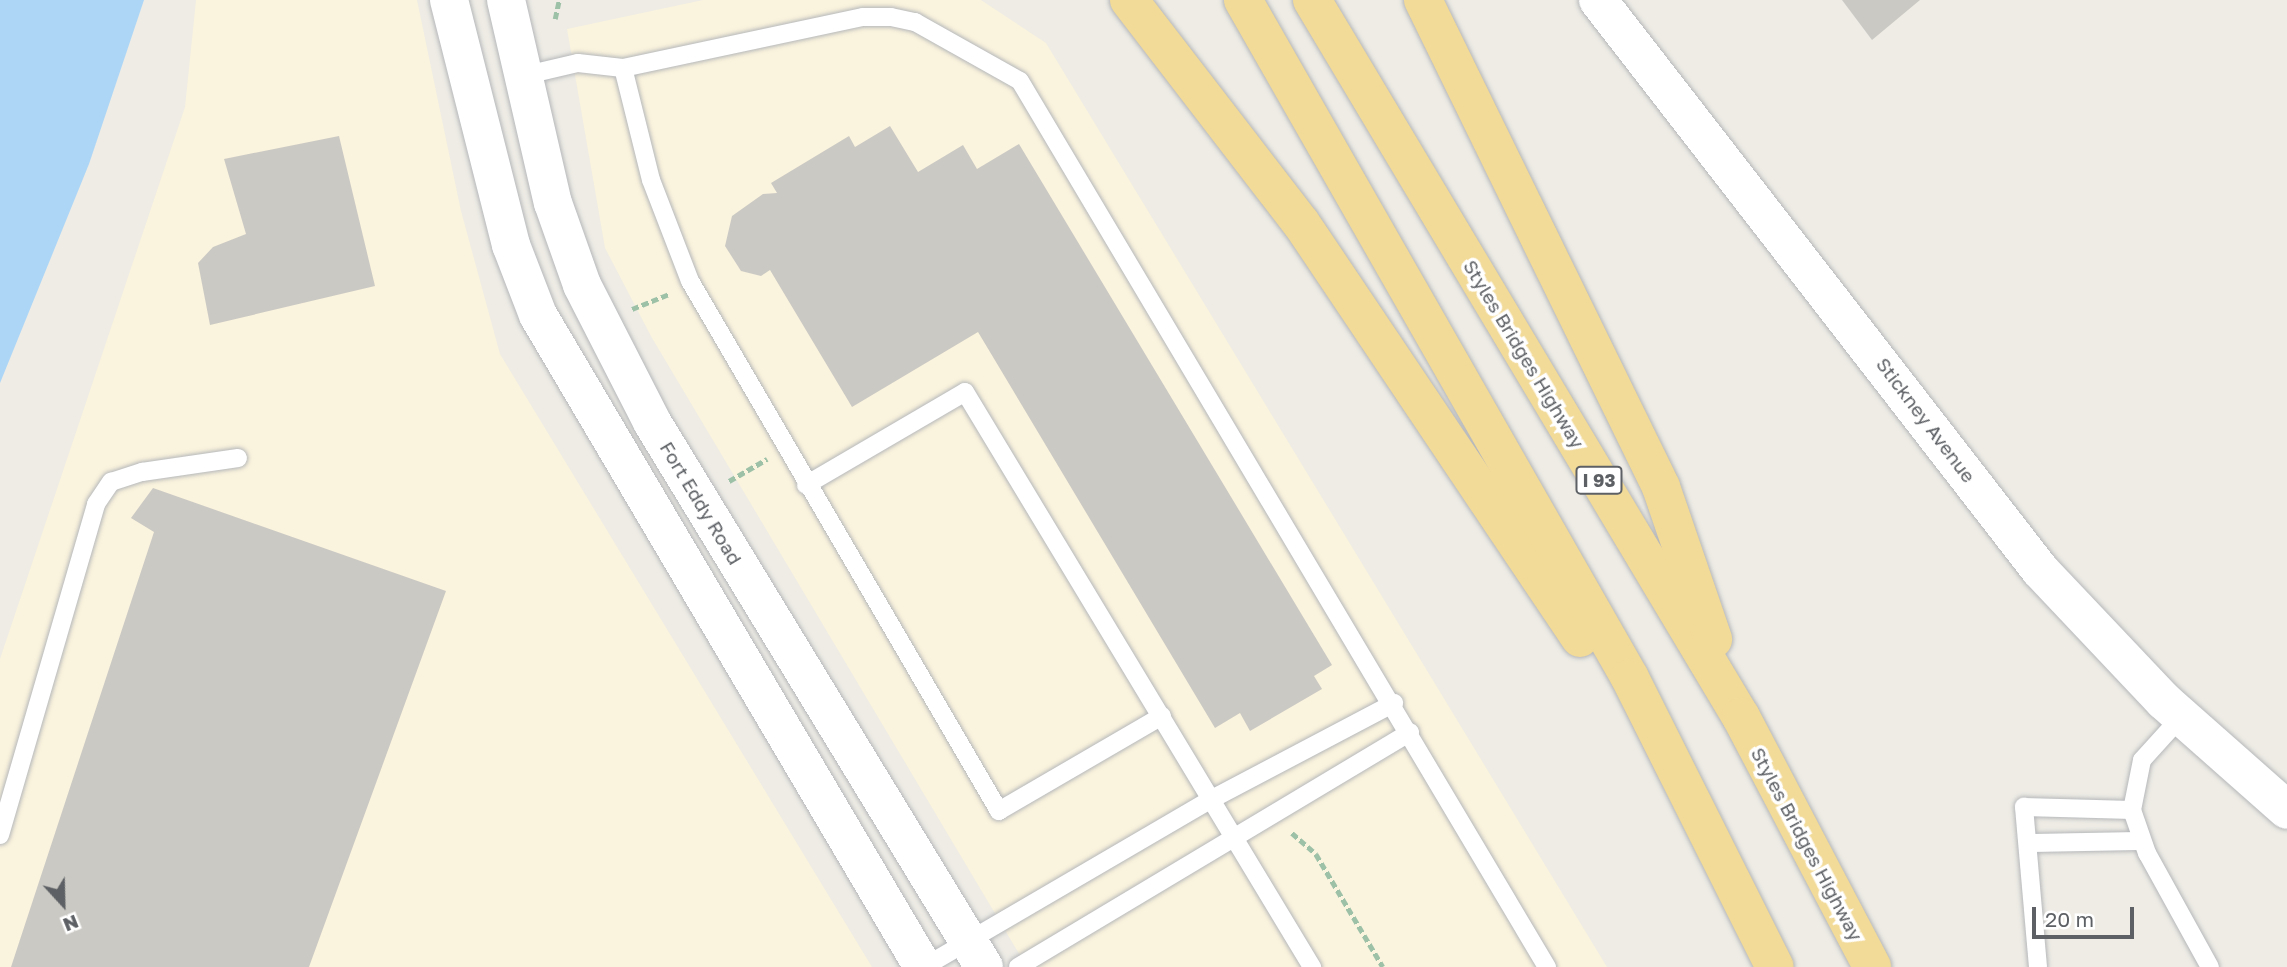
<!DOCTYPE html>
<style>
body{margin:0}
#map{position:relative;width:2287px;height:967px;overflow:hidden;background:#eeece5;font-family:"Golos Text",sans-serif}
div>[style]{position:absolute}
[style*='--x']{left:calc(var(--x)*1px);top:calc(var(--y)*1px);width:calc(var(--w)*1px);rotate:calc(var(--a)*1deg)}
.commercial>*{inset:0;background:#faf3dd}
.water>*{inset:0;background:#add6f6}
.building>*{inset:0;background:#cbc9c4}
.path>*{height:4.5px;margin-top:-2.25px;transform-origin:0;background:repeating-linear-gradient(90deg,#9dc1a7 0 7px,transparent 0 10.5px)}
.roads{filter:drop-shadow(0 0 2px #b5b7ba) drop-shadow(0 0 2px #b5b7ba)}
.service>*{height:18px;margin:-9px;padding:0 9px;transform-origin:9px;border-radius:9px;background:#fff}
.tertiary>*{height:38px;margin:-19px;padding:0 19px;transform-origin:19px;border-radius:19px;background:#fff}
.motorway>*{height:38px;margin:-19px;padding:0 19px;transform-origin:19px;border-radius:19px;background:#f2da98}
span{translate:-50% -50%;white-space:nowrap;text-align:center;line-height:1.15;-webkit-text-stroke:7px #fff;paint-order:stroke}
.shield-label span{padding:2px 5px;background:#fff;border:2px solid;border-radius:5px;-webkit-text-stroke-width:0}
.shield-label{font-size:18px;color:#5d6064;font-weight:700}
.street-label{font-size:19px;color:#5d6064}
.north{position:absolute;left:28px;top:869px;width:70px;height:70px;-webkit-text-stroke:5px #fff;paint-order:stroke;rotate:158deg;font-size:19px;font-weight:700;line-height:28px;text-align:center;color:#5d6064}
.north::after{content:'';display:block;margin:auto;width:24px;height:32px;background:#5d6064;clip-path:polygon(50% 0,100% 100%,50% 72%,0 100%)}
.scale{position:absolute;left:2032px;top:907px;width:102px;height:32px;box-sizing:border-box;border:4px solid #5d6064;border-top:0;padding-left:9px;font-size:21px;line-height:24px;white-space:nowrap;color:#5d6064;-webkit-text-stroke:5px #fff;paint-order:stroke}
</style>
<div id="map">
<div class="commercial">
<div style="clip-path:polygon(196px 0,417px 0,461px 211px,500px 354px,872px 967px,0 967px,0 659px,185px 107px)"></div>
<div style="clip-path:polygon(703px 0,981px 0,1046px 43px,1607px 967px,1027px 967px,652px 338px,605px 248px,567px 29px)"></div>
</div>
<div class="water">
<div style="clip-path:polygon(0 0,144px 0,89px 164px,0 383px)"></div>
</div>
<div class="building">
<div style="clip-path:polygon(1842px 0,1920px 0,1872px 40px)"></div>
<div style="clip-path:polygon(890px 126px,918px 172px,963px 145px,977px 169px,1019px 144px,1332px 665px,1314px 676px,1322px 689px,1250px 731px,1240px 713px,1215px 728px,978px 332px,852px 407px,770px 270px,761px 276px,741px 271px,725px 246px,732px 216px,763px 194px,777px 193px,771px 183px,849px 136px,855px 147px)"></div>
<div style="clip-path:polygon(339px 136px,375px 286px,210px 325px,198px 263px,213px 247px,246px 234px,224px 159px)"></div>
<div style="clip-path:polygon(153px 488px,446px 591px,309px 967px,11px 967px,154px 532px,131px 518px)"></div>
</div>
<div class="path">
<div style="--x:555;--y:19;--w:19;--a:-78"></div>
<div style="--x:632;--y:309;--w:40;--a:-22"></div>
<div style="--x:729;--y:481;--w:44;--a:-30.1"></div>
<div style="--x:1292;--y:833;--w:32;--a:41"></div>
<div style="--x:1316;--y:854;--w:131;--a:59.3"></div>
</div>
<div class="roads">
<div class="service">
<div style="--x:522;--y:76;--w:57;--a:-13.1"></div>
<div style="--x:578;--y:63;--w:45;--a:6.3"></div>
<div style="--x:806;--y:485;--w:184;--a:-30.3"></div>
<div style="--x:965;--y:392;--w:672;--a:58.89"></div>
<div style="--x:1162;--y:716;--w:189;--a:149.8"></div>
<div style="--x:999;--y:811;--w:613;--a:-120.24"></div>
<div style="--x:690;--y:281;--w:108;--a:-111.1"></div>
<div style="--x:651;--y:180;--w:115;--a:-104"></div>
<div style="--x:623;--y:68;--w:245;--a:-12"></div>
<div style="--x:863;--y:17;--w:28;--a:0"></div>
<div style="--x:891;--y:17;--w:25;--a:12"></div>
<div style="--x:915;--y:22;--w:120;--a:29.3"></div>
<div style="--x:1020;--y:81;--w:1031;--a:59.26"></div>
<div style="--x:2181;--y:717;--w:58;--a:132.2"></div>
<div style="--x:2142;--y:760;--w:51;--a:101.3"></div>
<div style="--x:2132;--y:810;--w:46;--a:70.8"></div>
<div style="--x:2147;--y:853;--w:130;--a:61.1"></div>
<div style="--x:0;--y:835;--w:345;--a:-73.8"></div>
<div style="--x:96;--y:504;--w:27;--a:-56"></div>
<div style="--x:111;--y:482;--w:33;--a:-18"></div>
<div style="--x:142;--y:472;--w:97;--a:-8.3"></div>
<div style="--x:2028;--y:843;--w:114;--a:-1"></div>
<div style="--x:924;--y:967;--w:333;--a:-30.3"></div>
<div style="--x:1212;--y:799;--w:206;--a:-27.8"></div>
<div style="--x:1018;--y:967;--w:457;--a:-30.9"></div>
<div style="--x:2038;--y:967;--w:161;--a:-95"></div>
<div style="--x:2024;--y:807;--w:108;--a:1.6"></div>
</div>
<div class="tertiary">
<div style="--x:449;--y:0;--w:253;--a:75.8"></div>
<div style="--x:511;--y:245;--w:75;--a:68.9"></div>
<div style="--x:538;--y:315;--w:757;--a:59.44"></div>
<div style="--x:506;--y:0;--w:208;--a:77"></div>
<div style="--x:553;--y:203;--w:87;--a:70.5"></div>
<div style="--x:582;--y:285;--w:154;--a:62.9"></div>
<div style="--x:652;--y:422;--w:638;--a:58.65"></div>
<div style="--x:1598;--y:0;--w:721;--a:52.21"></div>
<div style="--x:2040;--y:570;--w:180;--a:46.6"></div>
<div style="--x:2164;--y:701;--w:164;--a:41.5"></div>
</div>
<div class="motorway">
<div style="--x:1129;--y:0;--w:282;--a:52.4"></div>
<div style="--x:1301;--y:223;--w:500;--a:56.09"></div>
<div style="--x:1243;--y:0;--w:781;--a:60.28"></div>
<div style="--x:1630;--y:678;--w:323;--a:63.4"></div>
<div style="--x:1312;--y:0;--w:836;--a:59.11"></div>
<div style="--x:1741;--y:717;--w:282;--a:62.3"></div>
<div style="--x:1423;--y:0;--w:542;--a:63.95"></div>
<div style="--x:1661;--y:487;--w:161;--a:71.1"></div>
</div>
</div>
<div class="shield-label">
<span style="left:1599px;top:480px">I 93</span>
</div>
<div class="street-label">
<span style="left:1524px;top:354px;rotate:59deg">Styles Bridges Highway</span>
<span style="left:1926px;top:420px;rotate:53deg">Stickney Avenue</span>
<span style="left:701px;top:503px;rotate:59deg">Fort Eddy Road</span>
<span style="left:1807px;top:844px;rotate:62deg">Styles Bridges Highway</span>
</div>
<div class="north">N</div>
<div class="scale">20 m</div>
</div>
